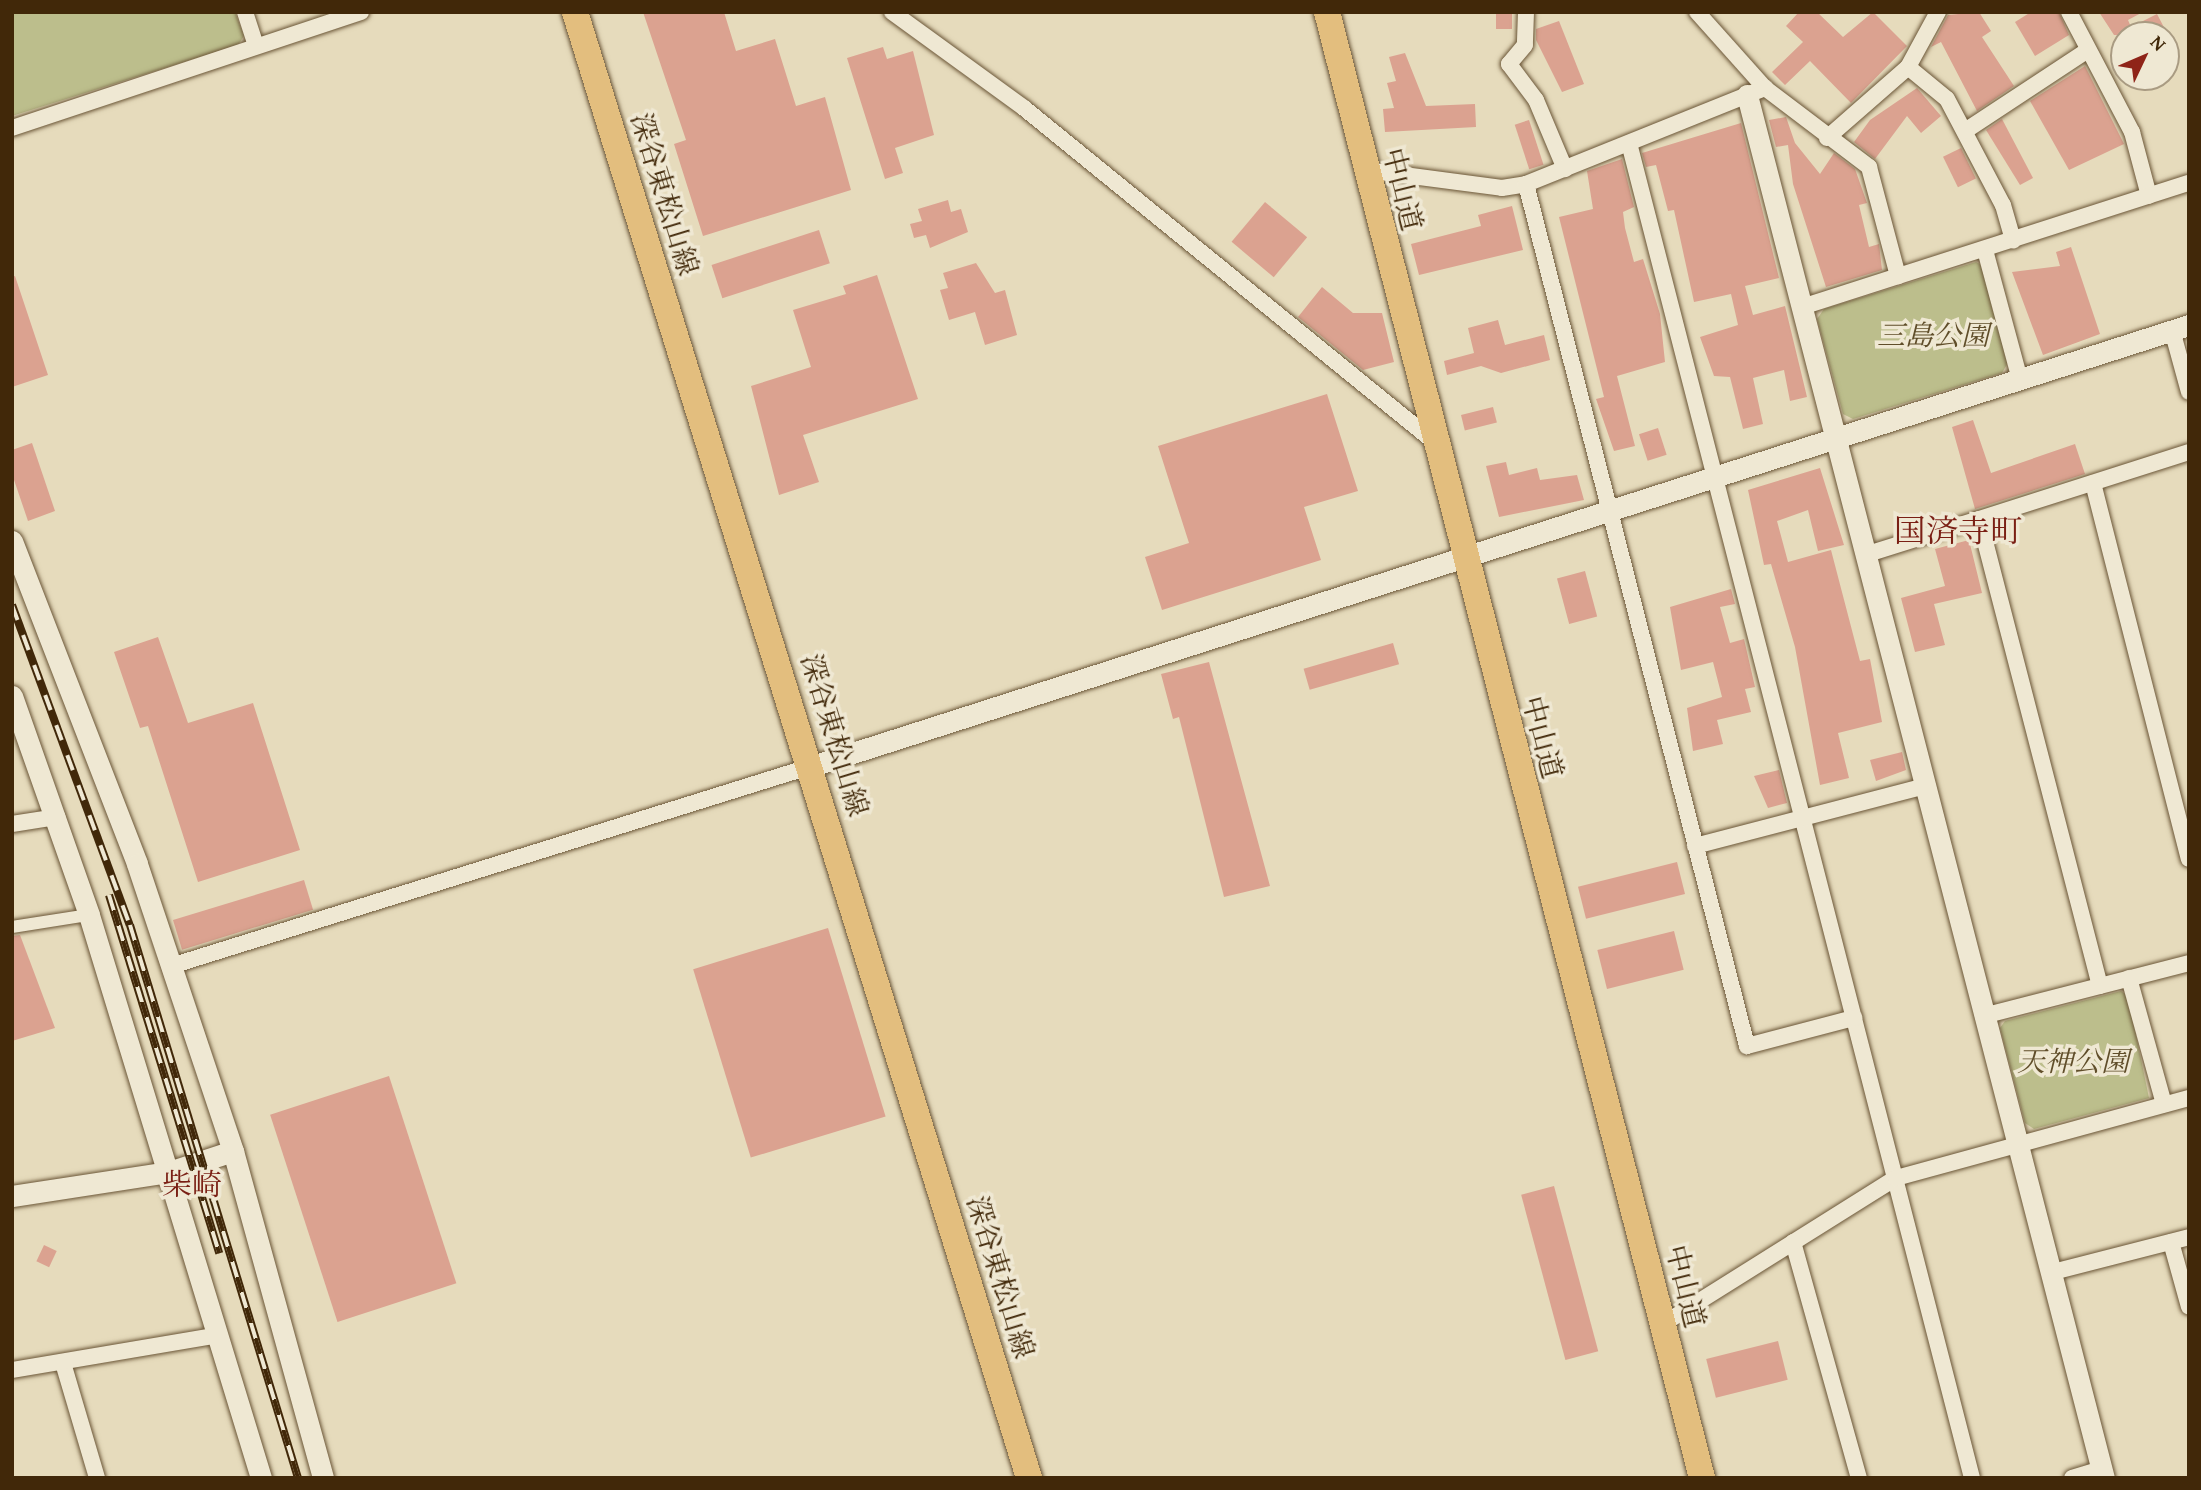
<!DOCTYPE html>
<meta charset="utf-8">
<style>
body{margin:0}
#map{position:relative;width:2201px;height:1490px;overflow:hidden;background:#e6dbbc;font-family:"Gentium Book Plus","Noto Serif JP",serif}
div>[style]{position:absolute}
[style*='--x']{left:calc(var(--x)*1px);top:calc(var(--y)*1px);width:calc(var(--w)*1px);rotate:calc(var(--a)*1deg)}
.green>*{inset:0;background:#bcbe8c}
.building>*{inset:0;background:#dba290;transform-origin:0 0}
.roads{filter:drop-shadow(0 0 2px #6a5536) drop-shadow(0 0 2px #6a5536)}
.pedestrian>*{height:12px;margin:-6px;padding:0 6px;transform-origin:6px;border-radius:6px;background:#efe8d3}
.minor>*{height:16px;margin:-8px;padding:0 8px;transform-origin:8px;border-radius:8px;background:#efe8d3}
.tertiary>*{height:21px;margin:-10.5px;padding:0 10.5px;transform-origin:10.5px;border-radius:10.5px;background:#efe8d3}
.primary>*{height:26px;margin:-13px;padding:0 13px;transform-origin:13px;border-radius:13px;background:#e3be7e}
.trunk>*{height:26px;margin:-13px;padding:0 13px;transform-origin:13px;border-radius:13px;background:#e3be7e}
.rail>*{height:8px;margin-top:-4px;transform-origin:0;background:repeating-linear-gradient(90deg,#efe8d3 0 16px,#412809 0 32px);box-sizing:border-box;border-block:2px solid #412809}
span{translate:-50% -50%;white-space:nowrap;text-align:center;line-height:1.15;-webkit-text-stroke:7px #efe8d3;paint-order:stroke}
.street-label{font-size:28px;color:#412809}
.park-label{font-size:28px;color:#604e2a;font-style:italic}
.neighbourhood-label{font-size:30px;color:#7a1f14}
.quarter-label{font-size:32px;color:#7a1f14}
.frame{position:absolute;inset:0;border:14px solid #412809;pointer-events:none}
.north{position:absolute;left:2110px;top:21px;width:70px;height:70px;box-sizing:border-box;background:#efe8d3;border:2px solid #a99b82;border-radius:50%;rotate:46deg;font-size:19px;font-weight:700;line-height:28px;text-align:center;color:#412809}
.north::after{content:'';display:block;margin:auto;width:24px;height:32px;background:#8f2418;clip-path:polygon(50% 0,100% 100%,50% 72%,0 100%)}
</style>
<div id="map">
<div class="green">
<div style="clip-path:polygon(12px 12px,235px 12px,244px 36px,238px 45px,12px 116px)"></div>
<div style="clip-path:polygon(1976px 262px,1984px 266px,2009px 361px,2002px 373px,1853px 419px,1843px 414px,1817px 319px,1824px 309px)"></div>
<div style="clip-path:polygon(2121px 991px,2128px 996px,2149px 1098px,2034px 1129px,2025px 1123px,2000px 1028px,2005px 1021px)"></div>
</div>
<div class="building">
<div style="clip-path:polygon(643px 12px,724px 12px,736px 51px,775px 39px,796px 106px,825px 97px,851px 190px,703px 236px,674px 144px,686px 140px)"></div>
<div style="left:1496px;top:12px;width:16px;height:17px"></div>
<div style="clip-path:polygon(1799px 12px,1817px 12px,1843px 37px,1873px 12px,1907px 46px,1851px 103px,1810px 61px,1785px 85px,1772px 72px,1803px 42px,1786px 26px)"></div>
<div style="clip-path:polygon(1979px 12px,1991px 31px,1982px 37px,2014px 86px,1977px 111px,1941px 42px,1931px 47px,1948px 15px)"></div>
<div style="clip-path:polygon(2031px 12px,2059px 12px,2069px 35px,2035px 56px,2015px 22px)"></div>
<div style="clip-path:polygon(2099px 12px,2143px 12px,2128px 20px,2131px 27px,2157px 14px,2168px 35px,2114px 35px)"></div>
<div style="clip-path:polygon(1559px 21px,1584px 84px,1562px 92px,1536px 40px,1536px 29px)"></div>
<div style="clip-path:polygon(883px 47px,887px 59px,913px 51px,934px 135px,895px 148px,903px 173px,885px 179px,847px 58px)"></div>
<div style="clip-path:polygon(1405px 53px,1426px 106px,1475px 104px,1476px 127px,1385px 132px,1383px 109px,1394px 108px,1387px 83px,1396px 81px,1389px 57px)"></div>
<div style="clip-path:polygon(2085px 66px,2124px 144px,2069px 170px,2030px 101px)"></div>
<div style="clip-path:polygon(1917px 88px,1941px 116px,1921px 133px,1907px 116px,1875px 159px,1854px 142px,1870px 120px)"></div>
<div style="clip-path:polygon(1786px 117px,1795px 143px,1820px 174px,1834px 153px,1855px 169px,1867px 203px,1859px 205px,1869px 247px,1879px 244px,1882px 270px,1826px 287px,1793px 184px,1788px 145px,1776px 147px,1769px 120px)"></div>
<div style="clip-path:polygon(2002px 119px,2033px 178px,2020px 185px,1986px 130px)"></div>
<div style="left:1529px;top:120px;width:47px;height:15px;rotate:72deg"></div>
<div style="clip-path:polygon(1741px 123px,1779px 278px,1745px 286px,1753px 315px,1785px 306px,1807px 397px,1790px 401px,1784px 370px,1753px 378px,1763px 424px,1743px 429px,1730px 377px,1714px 376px,1700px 337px,1738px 325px,1731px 294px,1694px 302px,1674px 210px,1668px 211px,1656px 165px,1646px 167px,1642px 153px)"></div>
<div style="left:1961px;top:148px;width:34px;height:20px;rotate:64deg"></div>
<div style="clip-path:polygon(1622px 159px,1634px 207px,1623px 212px,1625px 228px,1634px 262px,1643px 259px,1660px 314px,1665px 362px,1617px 376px,1635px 446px,1614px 451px,1596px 399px,1604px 397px,1559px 217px,1593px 209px,1587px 171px)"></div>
<div style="clip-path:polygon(948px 200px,951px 212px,961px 209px,968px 232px,930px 248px,926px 235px,914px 238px,910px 224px,922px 221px,918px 209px)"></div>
<div style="left:1265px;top:202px;width:55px;height:52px;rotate:40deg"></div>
<div style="clip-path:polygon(1512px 206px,1523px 250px,1419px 275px,1411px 244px,1481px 226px,1478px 215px)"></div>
<div style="left:819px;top:230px;width:35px;height:113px;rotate:72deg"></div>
<div style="clip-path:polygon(2071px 247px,2100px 334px,2043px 355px,2012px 272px,2060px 266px,2056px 252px)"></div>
<div style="clip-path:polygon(976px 263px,995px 293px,1005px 290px,1017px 335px,985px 345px,975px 312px,949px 320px,940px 290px,948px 288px,943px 273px)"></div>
<div style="clip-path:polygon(877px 275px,918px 399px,803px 435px,819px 482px,779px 495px,751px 386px,811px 367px,793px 310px,846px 294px,843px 286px)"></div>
<div style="clip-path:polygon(15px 276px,48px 375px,12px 387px,12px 277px)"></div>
<div style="clip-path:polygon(1322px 287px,1353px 313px,1382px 313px,1394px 362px,1363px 370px,1298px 317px)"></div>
<div style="clip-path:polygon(1498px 320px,1505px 345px,1544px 335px,1550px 360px,1501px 373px,1481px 366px,1447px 375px,1444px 361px,1474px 353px,1468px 328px)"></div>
<div style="clip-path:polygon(1327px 394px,1358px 491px,1304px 507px,1321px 560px,1162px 610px,1145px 557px,1189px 543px,1158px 446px)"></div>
<div style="left:1493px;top:407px;width:16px;height:33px;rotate:76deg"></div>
<div style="clip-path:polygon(1973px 420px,1991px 473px,2075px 444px,2085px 474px,1975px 509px,1952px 427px)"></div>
<div style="left:1658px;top:428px;width:28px;height:20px;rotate:72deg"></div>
<div style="clip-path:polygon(32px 443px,55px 511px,28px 521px,12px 474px,12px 450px)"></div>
<div style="clip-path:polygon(1506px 462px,1509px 475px,1537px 468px,1540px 480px,1577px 475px,1584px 500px,1499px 517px,1486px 466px)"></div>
<div style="clip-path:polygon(1820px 468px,1844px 545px,1818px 551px,1808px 510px,1777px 521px,1788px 562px,1831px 550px,1860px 661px,1870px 659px,1882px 722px,1838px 733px,1849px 778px,1820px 785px,1795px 647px,1771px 564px,1764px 565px,1748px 490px)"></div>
<div style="clip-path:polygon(1969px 540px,1982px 593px,1934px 604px,1945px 645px,1915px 652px,1901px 598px,1945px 586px,1935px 549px)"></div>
<div style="left:1585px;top:571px;width:47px;height:29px;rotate:75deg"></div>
<div style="clip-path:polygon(1731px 589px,1735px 604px,1720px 607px,1730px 643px,1744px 639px,1755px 687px,1745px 689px,1751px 712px,1717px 720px,1723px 744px,1693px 751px,1687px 708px,1722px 697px,1713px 662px,1681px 670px,1670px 607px)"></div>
<div style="clip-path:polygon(158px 637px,188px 723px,253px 703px,300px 850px,198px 882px,148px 726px,140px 728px,114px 652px)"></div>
<div style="left:1393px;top:643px;width:22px;height:93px;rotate:74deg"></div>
<div style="clip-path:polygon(1209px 662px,1270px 886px,1224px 897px,1179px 717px,1173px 719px,1161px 674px)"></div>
<div style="clip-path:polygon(1902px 752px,1906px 770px,1876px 781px,1870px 760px)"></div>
<div style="clip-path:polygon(1779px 770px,1787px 803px,1768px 808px,1754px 776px)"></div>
<div style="left:1677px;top:862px;width:33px;height:102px;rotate:76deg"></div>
<div style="left:304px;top:880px;width:31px;height:137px;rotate:73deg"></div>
<div style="left:828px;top:928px;width:197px;height:141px;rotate:73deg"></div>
<div style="left:1674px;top:931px;width:40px;height:79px;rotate:76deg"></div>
<div style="clip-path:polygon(20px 935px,55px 1028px,12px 1041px,12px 936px)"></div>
<div style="left:389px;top:1076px;width:218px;height:125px;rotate:72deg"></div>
<div style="left:1554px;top:1186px;width:171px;height:34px;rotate:75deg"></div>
<div style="left:44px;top:1245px;width:14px;height:18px;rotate:25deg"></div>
<div style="left:1778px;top:1341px;width:40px;height:74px;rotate:76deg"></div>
</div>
<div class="roads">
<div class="pedestrian">
<div style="--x:12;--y:927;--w:78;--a:-8.9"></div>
</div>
<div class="minor">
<div style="--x:245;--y:12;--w:36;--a:72"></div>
<div style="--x:892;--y:12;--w:163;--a:36"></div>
<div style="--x:1024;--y:108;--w:526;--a:39.14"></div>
<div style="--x:1526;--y:12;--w:33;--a:92"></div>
<div style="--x:1525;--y:45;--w:25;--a:130"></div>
<div style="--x:1509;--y:64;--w:45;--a:53.1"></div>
<div style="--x:1536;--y:100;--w:75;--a:67.2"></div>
<div style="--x:1697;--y:12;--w:102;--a:48.2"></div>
<div style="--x:1765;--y:88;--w:131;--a:37.2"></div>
<div style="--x:1869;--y:167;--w:113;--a:75.1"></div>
<div style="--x:2069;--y:12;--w:136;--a:62.3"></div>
<div style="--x:2132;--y:132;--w:66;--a:75.1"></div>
<div style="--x:1908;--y:67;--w:50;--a:39.4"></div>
<div style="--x:1947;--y:99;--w:120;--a:62.2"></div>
<div style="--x:2003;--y:205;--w:37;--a:74"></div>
<div style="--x:12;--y:128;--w:368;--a:-18.4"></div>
<div style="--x:1965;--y:131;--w:147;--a:-33.4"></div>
<div style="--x:1827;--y:138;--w:108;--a:-41.2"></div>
<div style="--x:1908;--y:67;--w:63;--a:-61.4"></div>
<div style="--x:1629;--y:143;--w:1378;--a:75.59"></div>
<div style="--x:1366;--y:170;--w:137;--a:7.5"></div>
<div style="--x:1502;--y:188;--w:24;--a:-9"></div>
<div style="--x:1526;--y:184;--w:258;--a:-21.9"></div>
<div style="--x:1526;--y:184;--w:890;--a:75.62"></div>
<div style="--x:1747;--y:1046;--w:111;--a:-14.7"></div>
<div style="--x:1985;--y:250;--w:135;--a:74.9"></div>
<div style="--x:1802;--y:307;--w:406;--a:-17.8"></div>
<div style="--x:2172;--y:330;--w:64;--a:74.7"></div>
<div style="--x:2093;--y:483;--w:388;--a:75.7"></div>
<div style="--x:1865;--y:555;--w:120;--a:-17.5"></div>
<div style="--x:12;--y:824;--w:46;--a:-8.8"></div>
<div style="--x:1695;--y:846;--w:238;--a:-14.6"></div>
<div style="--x:171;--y:966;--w:671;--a:-17.33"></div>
<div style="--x:2129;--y:978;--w:131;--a:74.5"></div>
<div style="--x:2100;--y:986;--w:482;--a:-104.5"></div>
<div style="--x:1979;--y:519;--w:220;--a:-17.7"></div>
<div style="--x:1983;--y:1016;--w:213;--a:-14.4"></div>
<div style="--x:1793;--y:1242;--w:245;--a:74.4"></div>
<div style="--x:2171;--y:1242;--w:67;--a:74.5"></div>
<div style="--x:2053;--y:1272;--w:140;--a:-14.4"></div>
<div style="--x:1663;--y:1324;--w:275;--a:-32.1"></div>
<div style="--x:1896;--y:1178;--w:304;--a:-15.3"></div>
<div style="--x:63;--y:1363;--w:120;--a:73.5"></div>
<div style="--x:12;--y:1370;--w:209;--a:-9.6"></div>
<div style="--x:2072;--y:1478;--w:31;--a:-17"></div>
</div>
<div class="tertiary">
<div style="--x:1747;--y:95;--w:1428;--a:75.53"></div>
<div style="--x:12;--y:541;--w:346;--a:68.8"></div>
<div style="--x:137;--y:864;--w:303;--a:71.5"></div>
<div style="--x:233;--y:1151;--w:339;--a:74.6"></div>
<div style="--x:12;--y:696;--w:232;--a:70.6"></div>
<div style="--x:89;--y:915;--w:589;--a:73.01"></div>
<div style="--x:812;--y:766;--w:1446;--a:-17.76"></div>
<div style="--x:12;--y:1196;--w:159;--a:-8.7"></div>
<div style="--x:169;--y:1172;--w:67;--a:-18.2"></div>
</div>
<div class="primary">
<div style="--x:575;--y:12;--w:1535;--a:72.79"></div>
</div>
<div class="trunk">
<div style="--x:1327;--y:12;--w:1513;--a:75.65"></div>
</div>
</div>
<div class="rail">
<div style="--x:12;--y:605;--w:341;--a:69.8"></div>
<div style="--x:130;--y:925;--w:578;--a:73.1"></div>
<div style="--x:109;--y:895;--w:375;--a:72.9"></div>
</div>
<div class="street-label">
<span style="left:1403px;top:189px;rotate:76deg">中山道</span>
<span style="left:665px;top:194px;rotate:73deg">深谷東松山線</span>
<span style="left:835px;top:735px;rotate:73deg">深谷東松山線</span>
<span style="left:1543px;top:737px;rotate:75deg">中山道</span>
<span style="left:1001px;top:1277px;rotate:73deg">深谷東松山線</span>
<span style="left:1686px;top:1286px;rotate:76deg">中山道</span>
</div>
<div class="park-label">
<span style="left:1933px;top:335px">三島公園</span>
<span style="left:2073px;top:1061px">天神公園</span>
</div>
<div class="neighbourhood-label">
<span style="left:192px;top:1184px">柴崎</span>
</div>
<div class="quarter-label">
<span style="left:1958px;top:531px">国済寺町</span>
</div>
<div class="frame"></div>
<div class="north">N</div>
</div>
